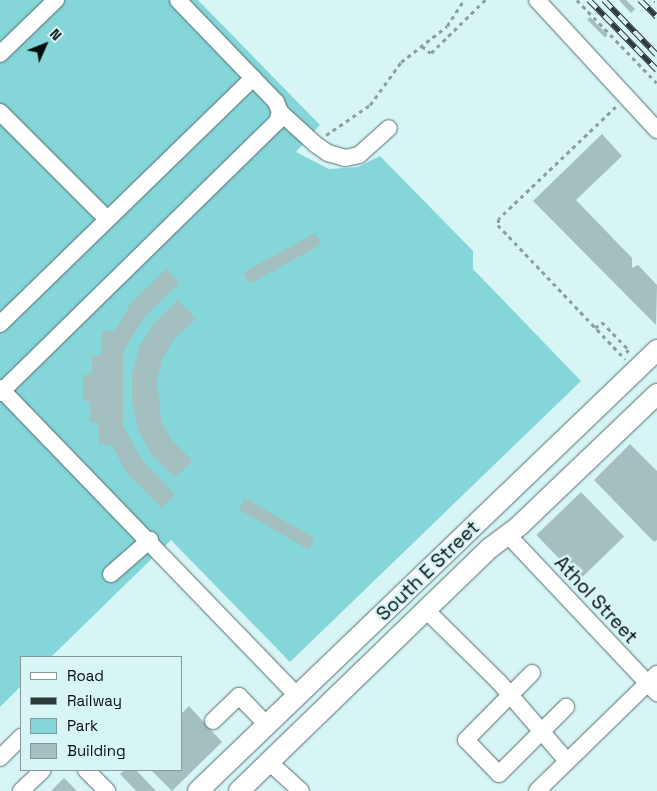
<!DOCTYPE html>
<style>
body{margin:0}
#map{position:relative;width:657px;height:791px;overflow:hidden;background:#d8f5f6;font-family:"Space Grotesk",sans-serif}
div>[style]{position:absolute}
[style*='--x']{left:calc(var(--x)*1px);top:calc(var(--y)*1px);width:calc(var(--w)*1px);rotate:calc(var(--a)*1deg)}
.green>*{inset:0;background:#85d6d9}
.building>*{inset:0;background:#a4bfc0;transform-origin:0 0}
.path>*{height:2.5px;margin-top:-1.25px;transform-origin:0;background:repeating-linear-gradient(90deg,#8a9fa0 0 4px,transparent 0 8px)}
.roads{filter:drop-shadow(0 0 1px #546e6f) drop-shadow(0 0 1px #546e6f)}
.minor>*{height:16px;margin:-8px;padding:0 8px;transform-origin:8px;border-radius:8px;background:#fff}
.major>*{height:20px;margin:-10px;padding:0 10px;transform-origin:10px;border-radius:10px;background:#fff}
.rail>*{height:5.5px;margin-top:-2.75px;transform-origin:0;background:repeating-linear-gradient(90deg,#d8f5f6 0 11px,#2d3a3a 0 22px);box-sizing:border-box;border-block:1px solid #2d3a3a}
span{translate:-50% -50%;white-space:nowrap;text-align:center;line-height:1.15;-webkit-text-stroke:5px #d8f5f6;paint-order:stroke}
.street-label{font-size:19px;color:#050e0e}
.legend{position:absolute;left:20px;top:656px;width:162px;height:115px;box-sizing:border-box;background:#d8f5f6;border:1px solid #849999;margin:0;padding:6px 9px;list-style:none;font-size:15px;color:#050e0e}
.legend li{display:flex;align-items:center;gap:10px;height:25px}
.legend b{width:25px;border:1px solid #849999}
.north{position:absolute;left:20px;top:20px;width:50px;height:50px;-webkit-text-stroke:4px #d8f5f6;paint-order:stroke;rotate:46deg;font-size:14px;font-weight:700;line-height:20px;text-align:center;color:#050e0e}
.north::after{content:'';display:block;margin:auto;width:18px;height:22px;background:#050e0e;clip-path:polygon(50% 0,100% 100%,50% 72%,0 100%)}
</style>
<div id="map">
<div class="green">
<div style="clip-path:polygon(0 0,198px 0,320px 125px,296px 152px,329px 169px,358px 167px,380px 156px,473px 251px,473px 269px,581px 381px,290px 662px,171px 540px,51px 657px,21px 657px,21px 686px,0 707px)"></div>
</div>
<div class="building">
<div style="clip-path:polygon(619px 0,626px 0,635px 9px,631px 13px)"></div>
<div style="left:590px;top:17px;width:25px;height:4px;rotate:45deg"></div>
<div style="clip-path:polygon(602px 134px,622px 156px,576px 200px,632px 258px,632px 268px,638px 265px,657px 285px,656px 325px,533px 201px)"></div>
<div style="left:315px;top:233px;width:13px;height:82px;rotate:61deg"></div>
<div style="clip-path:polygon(166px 269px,180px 283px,145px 316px,123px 352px,123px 426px,143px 461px,175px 495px,162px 508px,127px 474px,112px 445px,99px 445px,98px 422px,90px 422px,90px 401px,83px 401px,83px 375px,92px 374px,92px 355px,102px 355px,102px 331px,115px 331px,131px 303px)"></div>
<div style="clip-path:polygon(178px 300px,196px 319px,175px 338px,163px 358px,157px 379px,161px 421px,172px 440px,192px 461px,175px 478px,152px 455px,138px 430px,132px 403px,132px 374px,139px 347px,154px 323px)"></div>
<div style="clip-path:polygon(630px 444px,657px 471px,657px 540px,654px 542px,594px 480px)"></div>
<div style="left:581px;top:492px;width:62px;height:62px;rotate:46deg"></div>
<div style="left:245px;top:498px;width:81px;height:13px;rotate:30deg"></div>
<div style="clip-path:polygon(189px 706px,222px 742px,172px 791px,151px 770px,181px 770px,181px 714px)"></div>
<div style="clip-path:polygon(125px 770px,136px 770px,156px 791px,136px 791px,120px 774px)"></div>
<div style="clip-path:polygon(64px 778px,77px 791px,51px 791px)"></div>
</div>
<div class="path">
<div style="--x:577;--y:0;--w:115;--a:46.1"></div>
<div style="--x:422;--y:46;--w:11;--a:38"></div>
<div style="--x:431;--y:53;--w:76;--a:-44.5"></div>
<div style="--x:616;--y:107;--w:162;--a:136.3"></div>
<div style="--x:499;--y:219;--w:6;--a:99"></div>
<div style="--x:498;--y:225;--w:185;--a:46.5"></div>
<div style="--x:326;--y:135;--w:53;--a:-34.3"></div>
<div style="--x:370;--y:105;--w:53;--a:-54.2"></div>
<div style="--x:401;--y:62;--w:58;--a:-38"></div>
<div style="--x:447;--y:26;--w:31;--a:-57"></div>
<div style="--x:595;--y:328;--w:9;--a:-41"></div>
<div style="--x:602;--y:322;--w:39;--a:46"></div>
<div style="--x:629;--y:350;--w:8;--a:135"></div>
</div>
<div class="roads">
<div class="minor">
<div style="--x:537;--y:0;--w:177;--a:47.3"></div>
<div style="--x:0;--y:54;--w:78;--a:-44"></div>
<div style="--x:0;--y:112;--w:151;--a:45"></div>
<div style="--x:280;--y:112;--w:47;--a:42.4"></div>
<div style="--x:315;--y:144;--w:16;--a:35"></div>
<div style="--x:328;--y:153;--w:18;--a:16"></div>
<div style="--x:345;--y:158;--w:14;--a:-12"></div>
<div style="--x:359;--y:155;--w:40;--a:-42"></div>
<div style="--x:0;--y:324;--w:353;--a:-44.2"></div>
<div style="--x:0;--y:388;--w:428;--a:46"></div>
<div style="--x:0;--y:393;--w:388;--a:-44.4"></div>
<div style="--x:277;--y:122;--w:10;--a:-73"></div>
<div style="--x:280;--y:112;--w:11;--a:-112"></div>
<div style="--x:276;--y:102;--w:141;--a:-133.9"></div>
<div style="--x:507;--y:534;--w:219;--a:46.7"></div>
<div style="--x:111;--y:574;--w:52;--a:-41.1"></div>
<div style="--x:426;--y:610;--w:103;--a:44.6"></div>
<div style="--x:499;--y:682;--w:104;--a:49.3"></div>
<div style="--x:532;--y:673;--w:94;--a:134.6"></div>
<div style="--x:466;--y:740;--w:47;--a:45.9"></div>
<div style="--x:499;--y:774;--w:95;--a:-45"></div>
<div style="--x:213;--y:721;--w:36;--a:-44"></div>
<div style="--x:239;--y:696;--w:40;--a:46"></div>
<div style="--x:0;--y:758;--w:30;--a:-45"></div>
<div style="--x:269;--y:762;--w:43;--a:42.2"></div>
<div style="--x:86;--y:770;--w:30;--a:45"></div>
<div style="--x:21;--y:791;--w:30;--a:-44"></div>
<div style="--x:537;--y:791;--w:168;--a:-44.3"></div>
</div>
<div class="major">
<div style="--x:198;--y:791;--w:637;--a:-43.85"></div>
<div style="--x:239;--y:791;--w:349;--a:-44.1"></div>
<div style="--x:490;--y:548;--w:38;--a:-37"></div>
<div style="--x:520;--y:525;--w:190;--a:-43.7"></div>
</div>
</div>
<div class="rail">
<div style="--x:589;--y:0;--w:98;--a:45.8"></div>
<div style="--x:604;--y:0;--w:76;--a:46.1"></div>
<div style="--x:640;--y:0;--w:24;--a:45"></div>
<div style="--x:656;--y:0;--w:1;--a:45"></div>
</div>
<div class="street-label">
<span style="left:428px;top:571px;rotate:-44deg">South E Street</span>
<span style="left:596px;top:600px;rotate:47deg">Athol Street</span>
</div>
<ul class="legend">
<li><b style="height:6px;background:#fff"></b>Road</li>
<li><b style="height:6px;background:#2d3a3a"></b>Railway</li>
<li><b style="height:14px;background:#85d6d9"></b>Park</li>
<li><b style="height:14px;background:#a4bfc0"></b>Building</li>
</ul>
<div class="north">N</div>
</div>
